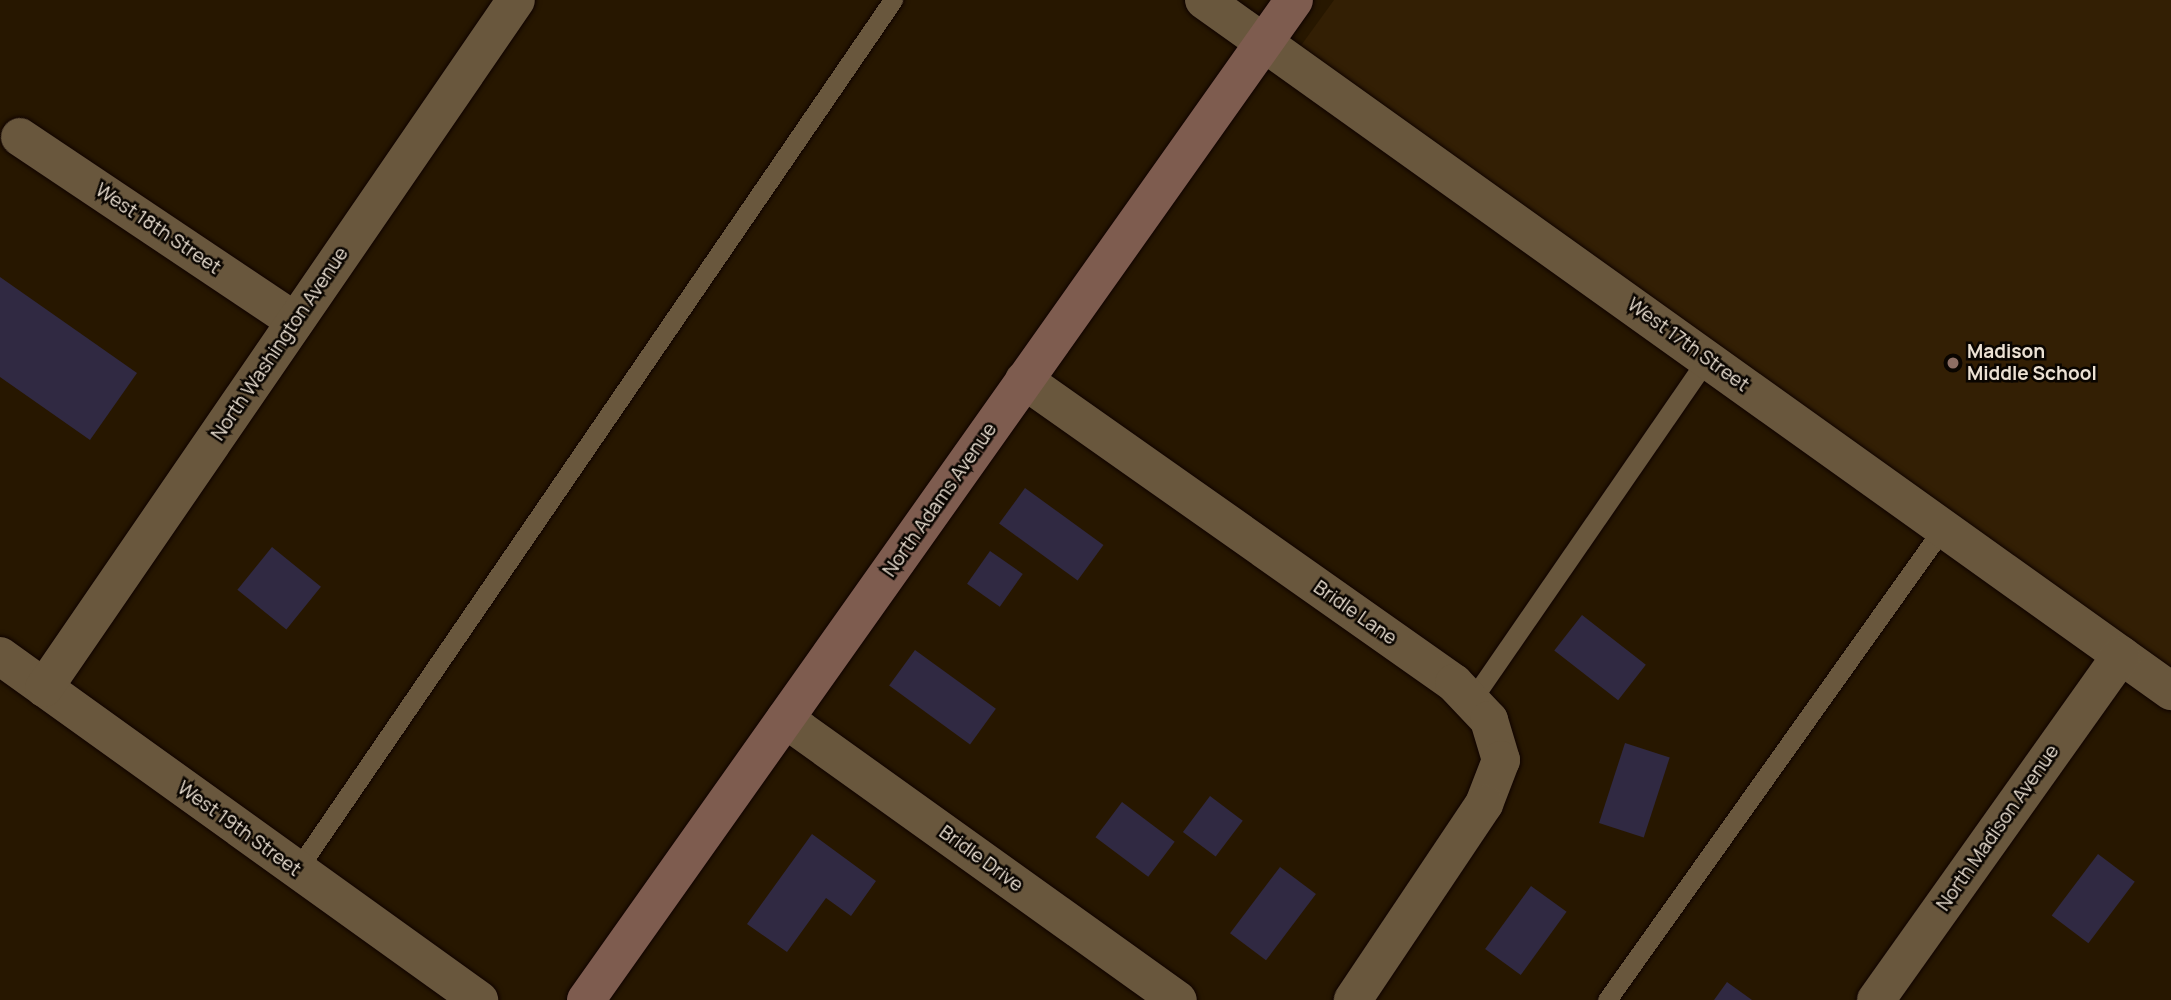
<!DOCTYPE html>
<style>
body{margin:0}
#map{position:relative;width:2171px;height:1000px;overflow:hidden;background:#271700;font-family:Manrope,sans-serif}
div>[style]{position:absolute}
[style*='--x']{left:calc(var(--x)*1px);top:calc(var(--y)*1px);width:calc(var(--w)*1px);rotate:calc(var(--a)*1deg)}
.built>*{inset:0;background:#331f04}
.building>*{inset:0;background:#302942;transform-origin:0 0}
.roads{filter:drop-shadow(0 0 2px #0f0300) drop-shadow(0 0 2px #0f0300)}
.lane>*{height:19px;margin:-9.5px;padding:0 9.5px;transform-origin:9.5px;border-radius:9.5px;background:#69573d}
.street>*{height:38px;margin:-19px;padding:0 19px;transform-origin:19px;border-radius:19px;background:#69573d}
.secondary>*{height:38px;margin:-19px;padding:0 19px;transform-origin:19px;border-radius:19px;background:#7e5c4f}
.dots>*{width:19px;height:19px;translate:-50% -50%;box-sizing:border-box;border:4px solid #0a0500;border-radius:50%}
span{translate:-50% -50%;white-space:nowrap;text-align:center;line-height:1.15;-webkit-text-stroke:5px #0a0500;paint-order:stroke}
.street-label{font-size:19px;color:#ece1d3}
.poi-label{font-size:19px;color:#ece1d3;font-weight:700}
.left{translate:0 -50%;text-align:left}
</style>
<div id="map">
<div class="built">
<div style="clip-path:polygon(1334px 0,2171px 0,2171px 675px,1297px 51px)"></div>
</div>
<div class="building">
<div style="clip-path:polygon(0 277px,137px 373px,90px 440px,0 377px)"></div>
<div style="left:1025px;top:488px;width:97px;height:44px;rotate:36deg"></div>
<div style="left:272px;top:547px;width:63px;height:55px;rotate:39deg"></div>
<div style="left:990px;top:551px;width:40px;height:40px;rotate:35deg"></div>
<div style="left:1582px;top:615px;width:81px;height:45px;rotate:38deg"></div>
<div style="left:915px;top:650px;width:100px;height:44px;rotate:36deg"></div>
<div style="left:1625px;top:743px;width:47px;height:84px;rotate:18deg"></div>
<div style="left:1210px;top:796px;width:41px;height:45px;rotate:37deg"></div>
<div style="left:1122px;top:802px;width:66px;height:44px;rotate:37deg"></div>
<div style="clip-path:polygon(812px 834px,876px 881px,851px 916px,826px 898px,787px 952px,747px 924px)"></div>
<div style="left:2098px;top:854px;width:46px;height:77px;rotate:37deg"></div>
<div style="left:1280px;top:867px;width:45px;height:83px;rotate:37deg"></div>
<div style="left:1531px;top:886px;width:44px;height:78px;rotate:36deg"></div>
<div style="clip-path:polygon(1727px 982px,1752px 1000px,1714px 1000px)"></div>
</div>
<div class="roads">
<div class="lane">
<div style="--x:1471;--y:701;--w:416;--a:-55.4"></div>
<div style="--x:297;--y:870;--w:1055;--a:-55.59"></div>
<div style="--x:1607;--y:1000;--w:579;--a:-54.55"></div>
</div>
<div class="street">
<div style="--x:1204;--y:0;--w:1189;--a:35.55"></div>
<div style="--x:20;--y:137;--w:331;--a:33.8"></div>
<div style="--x:1024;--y:380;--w:526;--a:35.17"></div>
<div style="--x:1454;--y:683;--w:51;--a:46.6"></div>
<div style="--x:1489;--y:720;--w:42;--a:73.3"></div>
<div style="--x:1501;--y:760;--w:47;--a:111.1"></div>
<div style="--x:1484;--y:804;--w:236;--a:123.8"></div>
<div style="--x:0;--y:656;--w:590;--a:35.68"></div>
<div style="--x:44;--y:688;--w:834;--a:-55.55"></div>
<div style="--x:785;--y:719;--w:483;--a:35.6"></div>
<div style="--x:1876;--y:1000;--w:423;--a:-54.6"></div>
</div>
<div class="secondary">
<div style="--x:586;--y:1000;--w:1225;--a:-54.7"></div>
</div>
</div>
<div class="dots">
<div style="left:1953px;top:363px;background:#8d6e63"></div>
</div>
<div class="street-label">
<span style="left:158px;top:229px;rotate:34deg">West 18th Street</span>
<span style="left:280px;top:344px;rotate:-56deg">North Washington Avenue</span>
<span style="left:1688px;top:345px;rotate:36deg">West 17th Street</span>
<span style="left:940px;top:500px;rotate:-55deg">North Adams Avenue</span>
<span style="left:1355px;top:613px;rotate:35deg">Bridle Lane</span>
<span style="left:1998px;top:828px;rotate:-55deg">North Madison Avenue</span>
<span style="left:239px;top:829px;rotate:36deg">West 19th Street</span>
<span style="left:981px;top:859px;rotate:36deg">Bridle Drive</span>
</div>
<div class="poi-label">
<span class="left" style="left:1967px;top:363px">Madison<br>Middle School</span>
</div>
</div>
